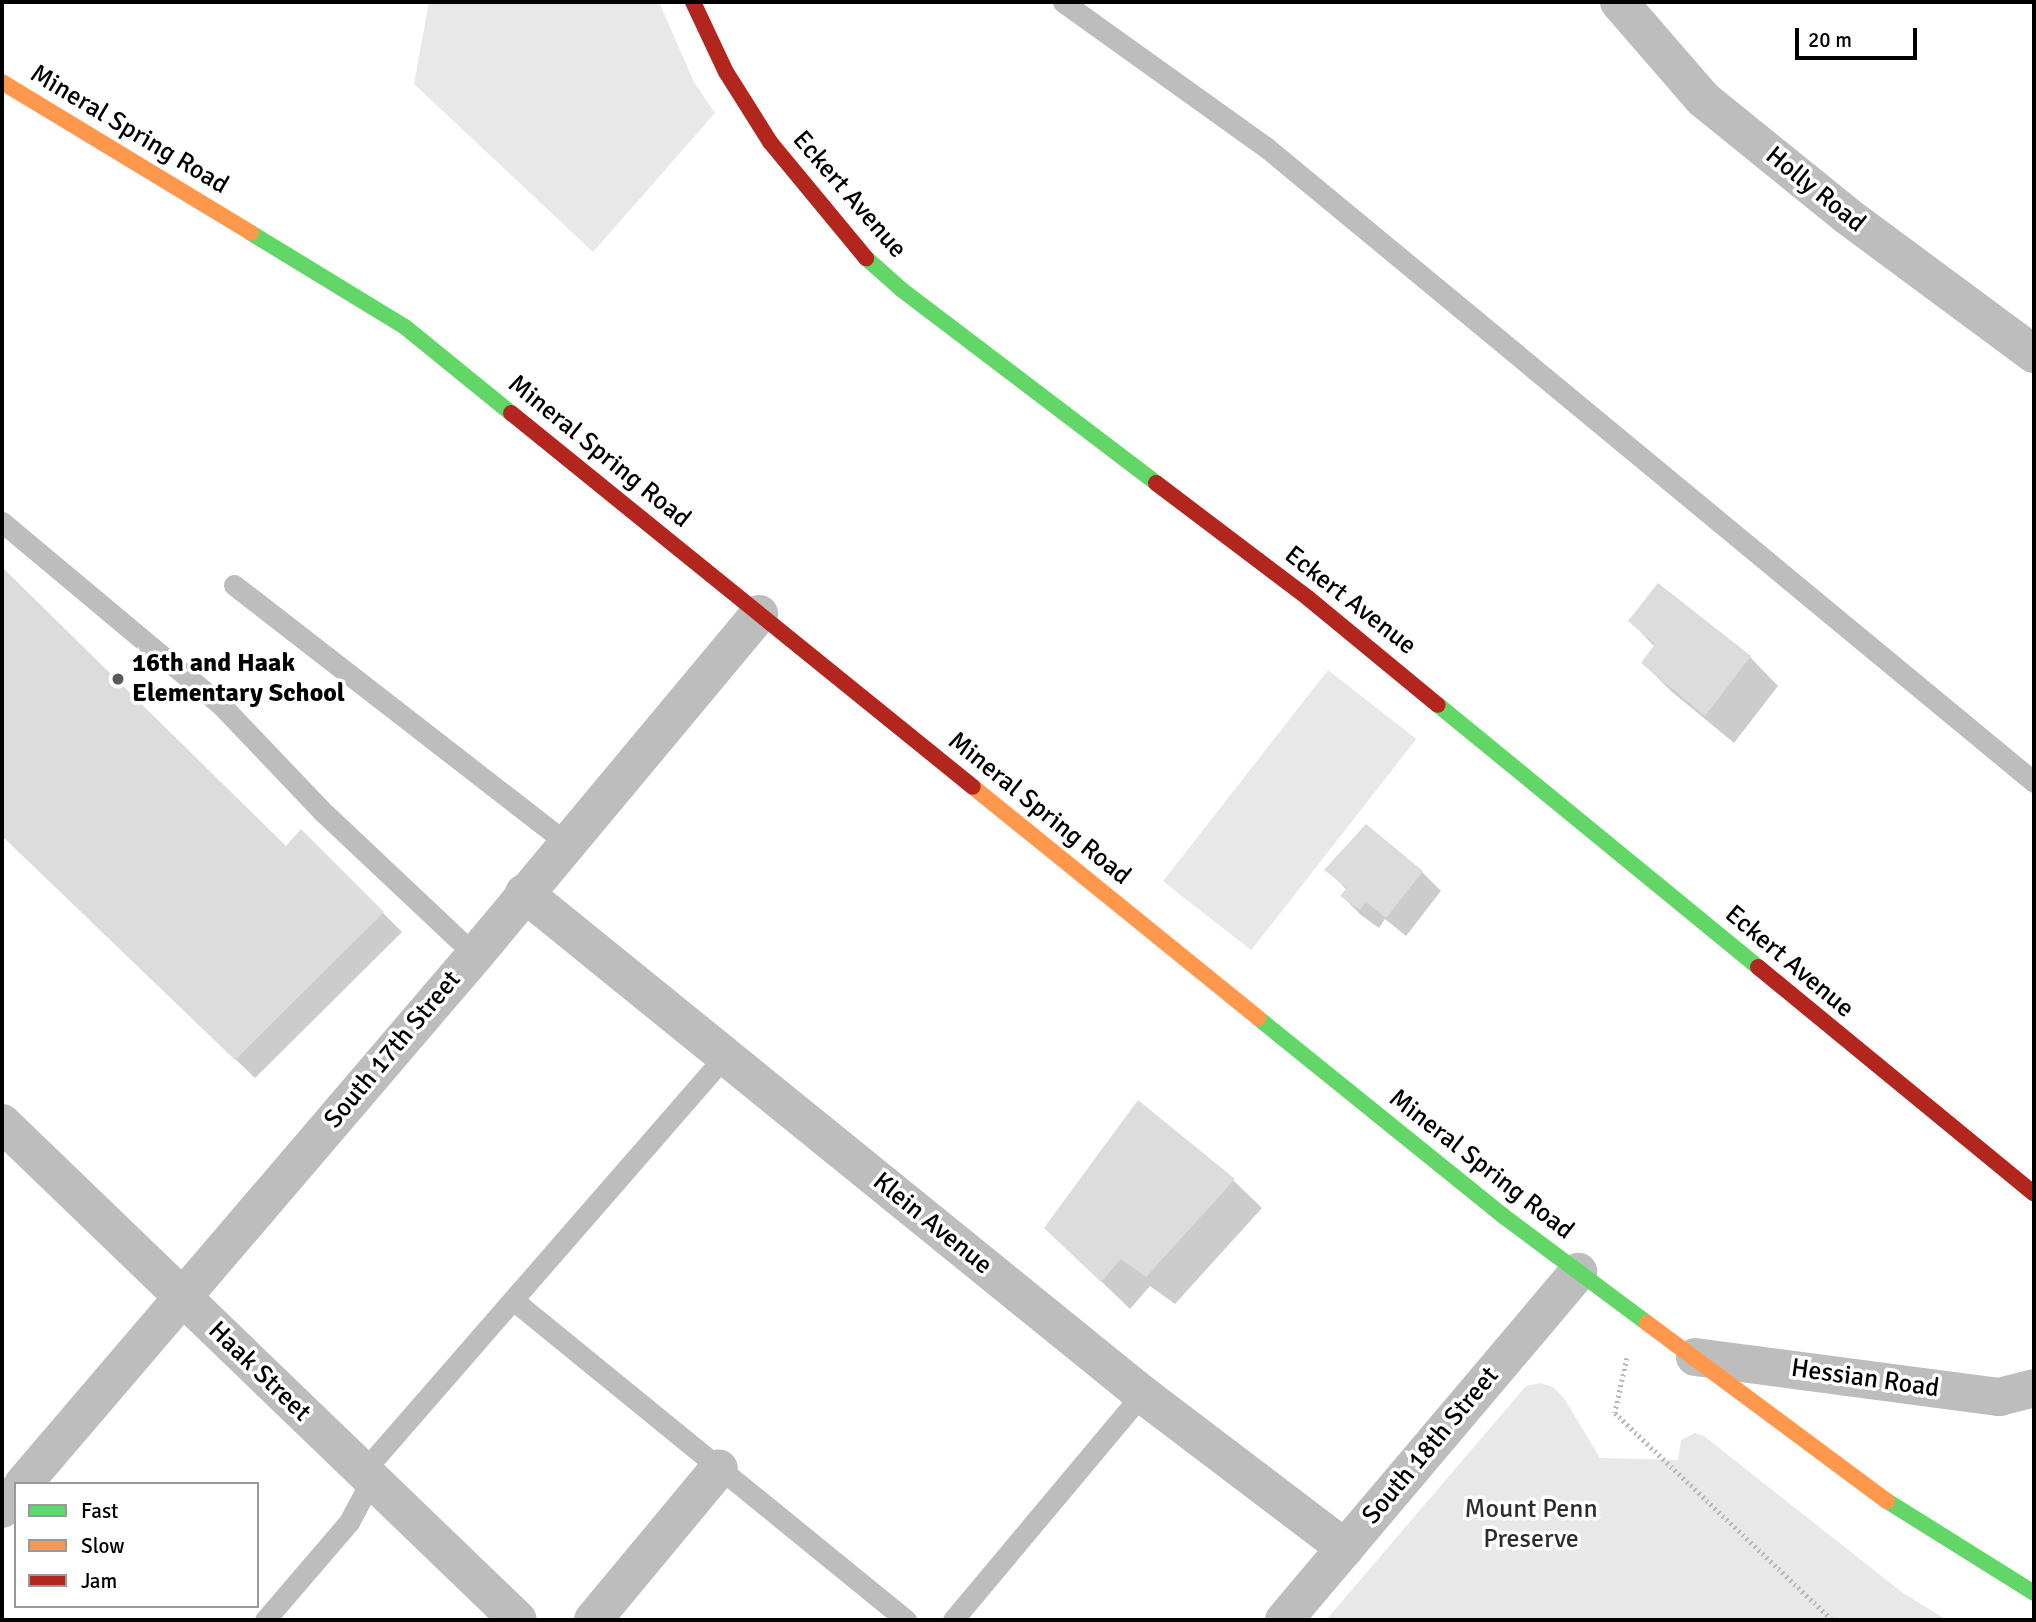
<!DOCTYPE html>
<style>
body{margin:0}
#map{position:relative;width:2036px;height:1622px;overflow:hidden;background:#fff;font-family:Signika,sans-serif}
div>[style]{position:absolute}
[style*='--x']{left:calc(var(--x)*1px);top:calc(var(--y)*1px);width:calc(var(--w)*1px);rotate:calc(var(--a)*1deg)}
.green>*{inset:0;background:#e8e8e8;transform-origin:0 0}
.shadow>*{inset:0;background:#0003}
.building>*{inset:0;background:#dcdcdc}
.path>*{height:4.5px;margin-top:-2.25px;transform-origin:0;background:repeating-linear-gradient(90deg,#b8b8b8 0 2px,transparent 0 5.5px)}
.lane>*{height:21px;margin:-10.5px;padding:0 10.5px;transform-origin:10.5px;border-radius:10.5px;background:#bdbdbd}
.street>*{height:38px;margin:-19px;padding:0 19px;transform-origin:19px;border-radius:19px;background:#bdbdbd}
.fast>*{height:16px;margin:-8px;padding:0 8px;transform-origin:8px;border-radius:8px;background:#63d668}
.slow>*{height:16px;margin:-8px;padding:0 8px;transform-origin:8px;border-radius:8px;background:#ff974d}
.jam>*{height:16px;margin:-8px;padding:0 8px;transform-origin:8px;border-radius:8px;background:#b3261e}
.dots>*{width:19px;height:19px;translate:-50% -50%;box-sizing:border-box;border:4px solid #fff;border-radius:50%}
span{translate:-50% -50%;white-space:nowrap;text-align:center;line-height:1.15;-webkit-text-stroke:7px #fff;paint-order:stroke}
.street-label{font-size:26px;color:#000}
.poi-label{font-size:26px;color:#000;font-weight:700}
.left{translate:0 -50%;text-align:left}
.park-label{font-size:26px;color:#2d2d2d}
.frame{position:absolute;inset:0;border:4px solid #000;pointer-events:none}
.legend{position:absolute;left:14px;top:1482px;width:245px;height:126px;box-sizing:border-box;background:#fff;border:2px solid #999;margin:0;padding:9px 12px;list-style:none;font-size:21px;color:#000}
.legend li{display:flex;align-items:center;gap:14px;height:35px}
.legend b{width:35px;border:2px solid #999}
.scale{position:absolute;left:1795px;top:28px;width:122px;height:32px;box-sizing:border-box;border:4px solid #000;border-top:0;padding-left:9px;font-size:21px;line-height:24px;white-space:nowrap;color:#000;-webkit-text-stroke:5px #fff;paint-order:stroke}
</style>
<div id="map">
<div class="green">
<div style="clip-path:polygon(429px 2px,659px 2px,694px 82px,715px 113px,593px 252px,414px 84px)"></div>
<div style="left:1328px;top:670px;width:112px;height:268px;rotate:38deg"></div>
<div style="clip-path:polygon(1540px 1383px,1553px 1387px,1564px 1398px,1600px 1458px,1678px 1460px,1681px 1440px,1695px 1433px,1704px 1436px,1903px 1593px,1947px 1620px,1326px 1620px,1526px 1386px)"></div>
</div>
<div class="shadow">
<div style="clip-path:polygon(2px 570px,286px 849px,302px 831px,402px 932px,255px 1078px,2px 834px)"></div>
<div style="clip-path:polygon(1630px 621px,1750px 657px,1778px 686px,1734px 743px,1671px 691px,1643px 663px,1655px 647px)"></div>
<div style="clip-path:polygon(1327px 870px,1422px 872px,1441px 891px,1406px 936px,1385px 919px,1379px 928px,1361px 915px,1342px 896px,1347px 890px)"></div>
<div style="clip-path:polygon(1233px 1180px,1262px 1208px,1175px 1304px,1150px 1286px,1130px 1309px,1075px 1256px)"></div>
</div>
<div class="building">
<div style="clip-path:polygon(2px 567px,286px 846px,301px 829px,384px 912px,235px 1060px,2px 836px)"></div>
<div style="clip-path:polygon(1658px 583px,1751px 656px,1705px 716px,1641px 663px,1655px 644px,1628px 621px)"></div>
<div style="clip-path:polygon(1366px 824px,1423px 871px,1386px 918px,1366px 902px,1360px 910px,1340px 896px,1347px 888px,1324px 870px)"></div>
<div style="clip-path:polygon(1138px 1100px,1235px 1179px,1146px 1277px,1121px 1259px,1101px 1282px,1044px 1228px)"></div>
</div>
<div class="path">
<div style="--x:1627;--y:1358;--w:56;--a:102.3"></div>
<div style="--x:1615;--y:1413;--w:300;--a:43.6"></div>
</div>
<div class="lane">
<div style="--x:1063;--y:2;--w:251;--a:35.6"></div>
<div style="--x:1267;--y:148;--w:995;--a:39.58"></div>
<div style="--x:2;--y:522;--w:288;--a:39.9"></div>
<div style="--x:223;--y:707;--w:142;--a:46.4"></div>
<div style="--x:321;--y:810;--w:212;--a:43.3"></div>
<div style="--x:234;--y:585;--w:421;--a:37.8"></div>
<div style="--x:513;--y:1300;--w:507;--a:39.15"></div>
<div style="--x:362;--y:1473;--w:553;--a:-48.96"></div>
<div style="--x:265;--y:1620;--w:129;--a:-49.4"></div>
<div style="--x:349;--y:1522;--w:47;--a:-61.8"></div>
<div style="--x:953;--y:1620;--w:295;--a:-50.1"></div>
</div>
<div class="street">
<div style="--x:1619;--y:2;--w:128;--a:49.1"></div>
<div style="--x:1703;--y:99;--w:184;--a:39"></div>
<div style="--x:1846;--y:215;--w:234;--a:36.5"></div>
<div style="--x:524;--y:893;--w:796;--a:39.03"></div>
<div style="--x:1142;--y:1394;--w:255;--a:37.2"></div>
<div style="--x:2;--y:1123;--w:716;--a:43.93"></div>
<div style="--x:1695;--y:1357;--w:307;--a:7.5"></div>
<div style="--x:1999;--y:1397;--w:36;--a:-14"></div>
<div style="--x:23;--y:1484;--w:696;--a:-49.49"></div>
<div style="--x:475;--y:955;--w:444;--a:-50.2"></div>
<div style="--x:2;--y:1509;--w:21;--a:-49"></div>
<div style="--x:593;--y:1620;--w:197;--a:-50.3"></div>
<div style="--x:1284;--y:1620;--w:456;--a:-49.8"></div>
</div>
<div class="fast">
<div style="--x:251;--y:233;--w:180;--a:31.4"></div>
<div style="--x:405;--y:327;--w:136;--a:39.1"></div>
<div style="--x:866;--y:258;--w:48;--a:41.6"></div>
<div style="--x:902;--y:290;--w:319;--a:37.2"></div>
<div style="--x:1438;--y:705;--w:414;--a:39.3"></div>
<div style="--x:1258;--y:1018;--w:314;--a:38.9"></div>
<div style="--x:1502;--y:1215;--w:181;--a:36.7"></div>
<div style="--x:1887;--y:1501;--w:173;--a:32"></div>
</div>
<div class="slow">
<div style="--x:2;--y:82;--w:291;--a:31.2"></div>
<div style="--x:973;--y:787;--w:367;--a:39"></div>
<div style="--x:1647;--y:1323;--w:299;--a:36.6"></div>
</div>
<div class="jam">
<div style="--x:693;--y:2;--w:77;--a:64.8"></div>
<div style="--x:726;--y:72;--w:83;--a:57.8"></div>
<div style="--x:770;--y:142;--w:151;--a:50.4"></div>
<div style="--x:511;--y:413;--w:594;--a:38.99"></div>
<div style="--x:1156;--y:483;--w:191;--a:37.1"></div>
<div style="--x:1308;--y:598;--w:168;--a:39.5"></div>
<div style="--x:1758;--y:967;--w:357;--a:39.4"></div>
</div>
<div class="dots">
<div style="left:118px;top:679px;background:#595959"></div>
</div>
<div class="street-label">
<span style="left:129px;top:130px;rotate:31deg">Mineral Spring Road</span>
<span style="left:1815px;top:190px;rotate:39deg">Holly Road</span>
<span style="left:849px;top:195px;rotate:49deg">Eckert Avenue</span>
<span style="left:599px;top:452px;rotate:39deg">Mineral Spring Road</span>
<span style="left:1350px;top:601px;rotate:38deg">Eckert Avenue</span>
<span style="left:1039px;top:809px;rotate:39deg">Mineral Spring Road</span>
<span style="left:1789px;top:962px;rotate:40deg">Eckert Avenue</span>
<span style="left:393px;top:1050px;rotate:-50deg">South 17th Street</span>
<span style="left:1481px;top:1165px;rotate:38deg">Mineral Spring Road</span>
<span style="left:932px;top:1224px;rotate:39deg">Klein Avenue</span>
<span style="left:259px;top:1372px;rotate:44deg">Haak Street</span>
<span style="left:1865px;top:1379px;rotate:8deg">Hessian Road</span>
<span style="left:1431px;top:1446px;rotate:-50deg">South 18th Street</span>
</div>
<div class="poi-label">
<span class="left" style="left:132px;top:679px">16th and Haak<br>Elementary School</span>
</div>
<div class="park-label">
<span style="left:1531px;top:1525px">Mount Penn<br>Preserve</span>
</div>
<div class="frame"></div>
<ul class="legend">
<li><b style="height:9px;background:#63d668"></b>Fast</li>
<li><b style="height:9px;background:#ff974d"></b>Slow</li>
<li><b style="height:9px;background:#b3261e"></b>Jam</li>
</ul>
<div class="scale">20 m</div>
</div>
